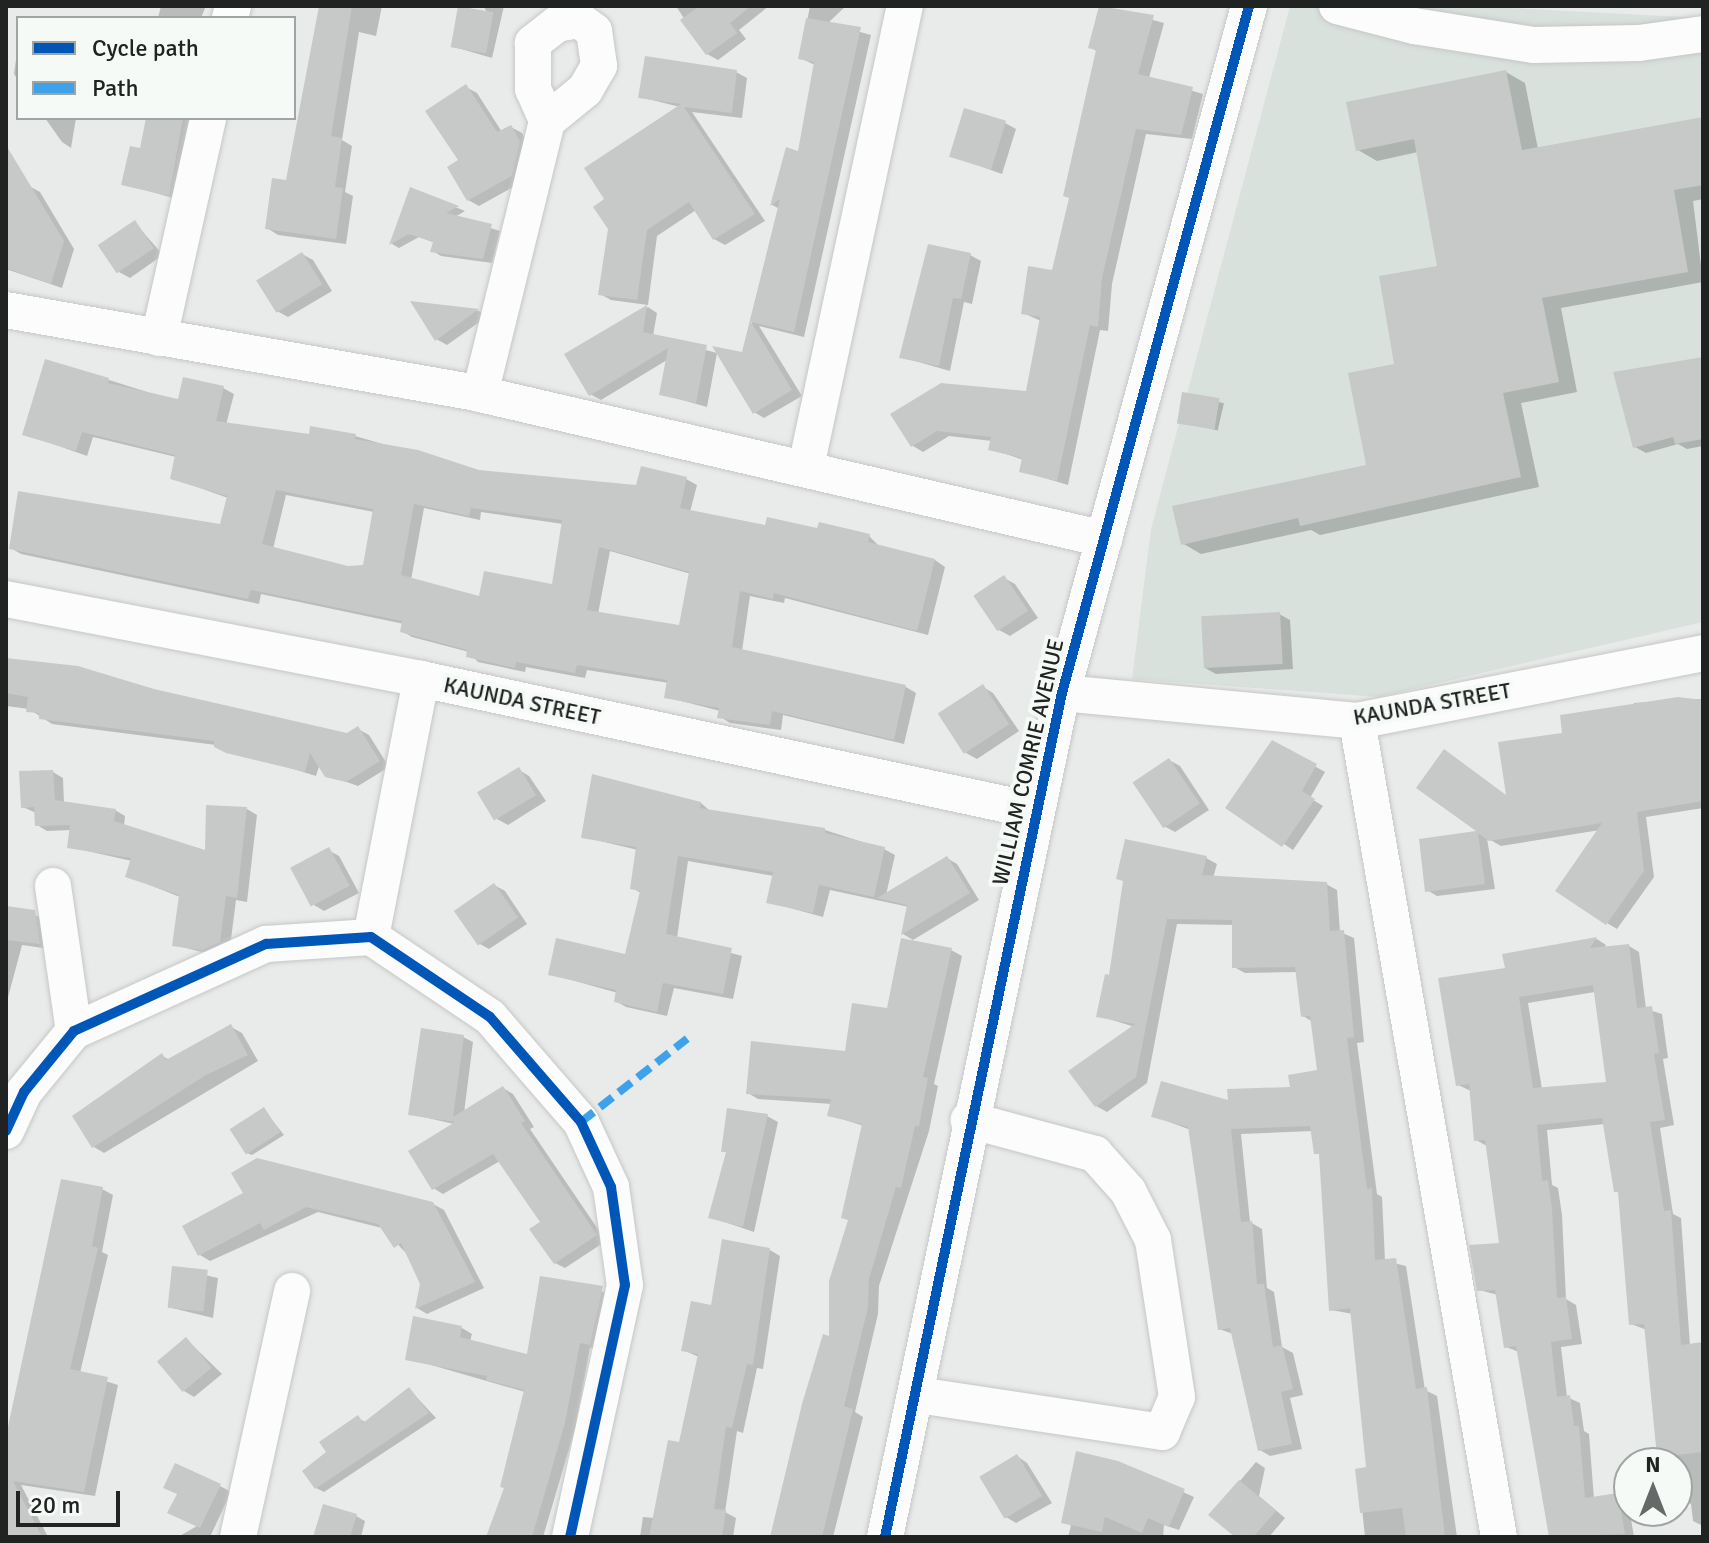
<!DOCTYPE html>
<style>
body{margin:0}
#map{position:relative;width:1709px;height:1543px;overflow:hidden;background:#e9ebea;font-family:Signika,sans-serif}
div>[style]{position:absolute}
[style*='--x']{left:calc(var(--x)*1px);top:calc(var(--y)*1px);width:calc(var(--w)*1px);rotate:calc(var(--a)*1deg)}
.built>*{inset:0;background:#d9e1dc}
.shadow>*{inset:0;background:#0003;transform-origin:0 0}
.building>*{inset:0;background:#c7c9c8;transform-origin:0 0}
.roads{filter:drop-shadow(0 0 2px #c5c7c6) drop-shadow(0 0 2px #c5c7c6)}
.minor>*{height:36px;margin:-18px;padding:0 18px;transform-origin:18px;border-radius:18px;background:#fcfcfc}
.quiet>*{height:8px;margin-top:-4px;transform-origin:0;background:repeating-linear-gradient(90deg,#3ea2ea 0 16px,transparent 0 24px)}
.cycleway>*{height:10px;margin:-5px;padding:0 5px;transform-origin:5px;border-radius:5px;background:#0057b8}
span{translate:-50% -50%;white-space:nowrap;text-align:center;line-height:1.15;-webkit-text-stroke:8px #f5faf7;paint-order:stroke}
.street-label{font-size:22px;color:#212322}
.frame{position:absolute;inset:0;border:8px solid #212322;pointer-events:none}
.legend{position:absolute;left:16px;top:16px;width:280px;height:104px;box-sizing:border-box;background:#f5faf7;border:2px solid #a0a4a2;margin:0;padding:10px 14px;list-style:none;font-size:24px;color:#212322}
.legend li{display:flex;align-items:center;gap:16px;height:40px}
.legend b{width:40px;border:2px solid #a0a4a2}
.north{position:absolute;left:1613px;top:1447px;width:80px;height:80px;box-sizing:border-box;background:#f5faf7;border:2px solid #a0a4a2;border-radius:50%;rotate:0deg;font-size:22px;font-weight:700;line-height:32px;text-align:center;color:#212322}
.north::after{content:'';display:block;margin:auto;width:28px;height:36px;background:#676968;clip-path:polygon(50% 0,100% 100%,50% 72%,0 100%)}
.scale{position:absolute;left:16px;top:1491px;width:104px;height:36px;box-sizing:border-box;border:4px solid #212322;border-top:0;padding-left:10px;font-size:24px;line-height:28px;white-space:nowrap;color:#212322;-webkit-text-stroke:6px #f5faf7;paint-order:stroke}
</style>
<div id="map">
<div class="built">
<div style="clip-path:polygon(1290px 6px,1473px 6px,1703px 18px,1703px 622px,1378px 697px,1132px 679px,1151px 529px)"></div>
</div>
<div class="shadow">
<div style="clip-path:polygon(161px 6px,206px 6px,201px 18px,158px 18px)"></div>
<div style="clip-path:polygon(321px 6px,382px 6px,376px 36px,359px 32px,342px 140px,352px 146px,345px 192px,353px 196px,346px 244px,278px 235px,267px 228px,287px 182px)"></div>
<div style="clip-path:polygon(483px 6px,504px 6px,492px 58px,451px 46px,487px 12px)"></div>
<div style="clip-path:polygon(676px 6px,769px 6px,739px 30px,746px 39px,718px 60px,707px 54px)"></div>
<div style="clip-path:polygon(810px 6px,846px 6px,828px 23px,871px 35px,804px 337px,759px 326px,802px 396px,764px 418px,754px 412px,744px 355px,780px 209px,772px 205px,788px 150px,800px 153px,815px 65px,800px 58px)"></div>
<div style="clip-path:polygon(1102px 6px,1164px 23px,1149px 78px,1203px 94px,1192px 139px,1146px 134px,1112px 284px,1108px 331px,1100px 330px,1068px 485px,1021px 471px,1024px 460px,990px 449px,992px 441px,949px 436px,923px 452px,913px 446px,893px 415px,1027px 393px,1041px 321px,1023px 313px,1054px 272px,1071px 198px,1066px 195px,1098px 52px,1090px 47px)"></div>
<div style="clip-path:polygon(18px 45px,18px 80px,14px 74px)"></div>
<div style="clip-path:polygon(736px 72px,747px 78px,742px 118px,692px 112px,765px 221px,725px 245px,714px 239px,696px 210px,657px 236px,648px 305px,611px 300px,600px 294px,610px 228px,607px 200px,680px 107px,640px 97px)"></div>
<div style="clip-path:polygon(1506px 72px,1525px 83px,1538px 149px,1703px 119px,1703px 199px,1693px 201px,1703px 282px,1561px 308px,1577px 392px,1521px 403px,1539px 487px,1320px 535px,1311px 530px,1201px 554px,1182px 543px,1368px 466px,1397px 365px,1440px 267px,1418px 152px,1377px 161px,1358px 150px)"></div>
<div style="clip-path:polygon(466px 87px,477px 93px,502px 132px,511px 127px,522px 133px,531px 149px,522px 182px,479px 206px,468px 200px)"></div>
<div style="clip-path:polygon(45px 118px,76px 118px,71px 148px,62px 142px)"></div>
<div style="clip-path:polygon(148px 118px,197px 118px,180px 200px,124px 184px,141px 151px)"></div>
<div style="clip-path:polygon(1005px 123px,1016px 129px,1002px 174px,952px 156px)"></div>
<div style="clip-path:polygon(29px 186px,40px 192px,74px 249px,62px 288px,6px 269px,6px 200px)"></div>
<div style="clip-path:polygon(412px 189px,465px 211px,455px 217px,500px 231px,492px 263px,441px 256px,433px 251px,435px 243px,419px 237px,399px 248px,392px 244px)"></div>
<div style="clip-path:polygon(135px 223px,163px 255px,130px 278px,119px 272px)"></div>
<div style="clip-path:polygon(302px 254px,313px 260px,332px 291px,288px 317px,277px 311px)"></div>
<div style="clip-path:polygon(970px 255px,981px 261px,972px 304px,964px 302px,950px 371px,901px 357px)"></div>
<div style="clip-path:polygon(413px 303px,479px 311px,488px 316px,447px 345px,436px 339px)"></div>
<div style="clip-path:polygon(648px 307px,657px 313px,653px 336px,717px 353px,707px 407px,661px 394px,667px 360px,601px 400px,590px 394px,566px 355px)"></div>
<div style="clip-path:polygon(1703px 359px,1703px 446px,1687px 449px,1678px 444px,1646px 453px,1635px 447px)"></div>
<div style="clip-path:polygon(evenodd,109px 380px,179px 402px,223px 388px,234px 394px,226px 425px,310px 436px,355px 436px,479px 472px,638px 487px,686px 479px,697px 485px,690px 512px,766px 528px,869px 536px,879px 546px,935px 560px,945px 567px,928px 635px,785px 598px,784px 603px,750px 596px,742px 651px,906px 687px,916px 693px,904px 744px,783px 715px,781px 730px,730px 723px,719px 716px,720px 711px,666px 697px,669px 683px,587px 670px,585px 678px,526px 667px,525px 672px,478px 662px,469px 652px,412px 637px,402px 631px,404px 624px,261px 594px,259px 604px,21px 554px,11px 548px,222px 526px,228px 498px,172px 478px,176px 457px,93px 437px,87px 456px,25px 434px,109px 380px,286px 495px,374px 512px,365px 567px,348px 568px,273px 549px,286px 495px,109px 380px,424px 508px,480px 520px,481px 512px,563px 524px,554px 586px,481px 598px,411px 580px,424px 508px,109px 380px,610px 551px,691px 574px,680px 627px,598px 614px,610px 551px)"></div>
<div style="left:1184px;top:394px;width:41px;height:28px;rotate:13deg"></div>
<div style="clip-path:polygon(1004px 578px,1015px 584px,1038px 618px,1010px 636px,999px 630px)"></div>
<div style="clip-path:polygon(1279px 614px,1290px 620px,1293px 669px,1216px 674px,1205px 668px)"></div>
<div style="clip-path:polygon(6px 658px,347px 736px,358px 729px,369px 735px,389px 767px,358px 786px,327px 775px,320px 763px,316px 776px,216px 745px,52px 724px,29px 709px,6px 706px)"></div>
<div style="clip-path:polygon(983px 687px,993px 693px,1019px 731px,977px 759px,966px 753px)"></div>
<div style="clip-path:polygon(1703px 699px,1703px 808px,1646px 817px,1654px 877px,1617px 929px,1607px 923px,1600px 830px,1501px 846px,1487px 838px,1495px 889px,1437px 896px,1427px 890px,1421px 841px,1481px 833px,1564px 735px,1634px 708px,1634px 703px)"></div>
<div style="clip-path:polygon(1272px 742px,1325px 772px,1310px 798px,1323px 806px,1293px 850px,1228px 807px)"></div>
<div style="clip-path:polygon(1169px 760px,1180px 766px,1209px 810px,1175px 832px,1164px 826px)"></div>
<div style="clip-path:polygon(519px 770px,529px 776px,546px 801px,508px 825px,497px 819px)"></div>
<div style="clip-path:polygon(53px 772px,63px 778px,64px 804px,115px 810px,125px 816px,124px 826px,207px 853px,247px 809px,257px 815px,247px 902px,236px 900px,230px 947px,214px 955px,174px 945px,180px 897px,127px 876px,132px 861px,69px 847px,71px 830px,47px 831px,37px 825px,36px 813px,23px 807px)"></div>
<div style="clip-path:polygon(701px 803px,710px 811px,825px 830px,884px 849px,895px 855px,886px 895px,947px 858px,957px 864px,979px 900px,913px 940px,903px 934px,909px 907px,830px 890px,823px 917px,768px 902px,774px 876px,688px 861px,677px 938px,742px 956px,733px 999px,674px 988px,667px 1016px,626px 1007px,616px 1001px,618px 993px,550px 974px,627px 956px,641px 893px,632px 888px,638px 850px,583px 837px)"></div>
<div style="clip-path:polygon(328px 850px,339px 856px,359px 893px,324px 911px,314px 905px)"></div>
<div style="clip-path:polygon(1206px 858px,1217px 864px,1213px 878px,1326px 884px,1337px 890px,1340px 932px,1354px 938px,1364px 1042px,1357px 1043px,1377px 1194px,1382px 1197px,1385px 1261px,1406px 1266px,1425px 1390px,1437px 1396px,1457px 1537px,1365px 1537px,1358px 1470px,1368px 1469px,1353px 1314px,1331px 1310px,1321px 1156px,1313px 1131px,1241px 1134px,1250px 1222px,1262px 1229px,1267px 1288px,1274px 1292px,1282px 1347px,1293px 1353px,1303px 1395px,1290px 1398px,1302px 1449px,1270px 1456px,1260px 1450px,1233px 1334px,1219px 1329px,1191px 1130px,1153px 1116px,1292px 1089px,1320px 1072px,1313px 1022px,1303px 1016px,1297px 972px,1245px 973px,1234px 967px,1234px 925px,1177px 924px,1147px 1083px,1107px 1112px,1096px 1106px,1135px 1027px,1099px 1016px,1111px 977px)"></div>
<div style="clip-path:polygon(494px 885px,505px 891px,527px 924px,489px 949px,478px 943px)"></div>
<div style="clip-path:polygon(6px 897px,9px 909px,45px 918px,50px 949px,22px 945px,6px 1005px)"></div>
<div style="clip-path:polygon(evenodd,1597px 939px,1606px 945px,1604px 948px,1629px 946px,1639px 952px,1646px 1009px,1662px 1014px,1668px 1058px,1663px 1059px,1674px 1125px,1660px 1128px,1673px 1214px,1681px 1218px,1690px 1346px,1703px 1346px,1703px 1526px,1693px 1521px,1691px 1504px,1677px 1499px,1677px 1463px,1659px 1456px,1647px 1330px,1631px 1324px,1620px 1194px,1616px 1191px,1605px 1124px,1547px 1130px,1552px 1185px,1558px 1188px,1562px 1215px,1566px 1299px,1576px 1305px,1582px 1344px,1561px 1347px,1567px 1397px,1580px 1403px,1584px 1431px,1589px 1434px,1594px 1499px,1618px 1495px,1628px 1501px,1634px 1537px,1551px 1537px,1519px 1352px,1506px 1347px,1498px 1295px,1479px 1290px,1502px 1245px,1487px 1146px,1476px 1140px,1471px 1091px,1458px 1085px,1507px 970px,1505px 956px,1597px 939px,1595px 992px,1608px 1084px,1542px 1089px,1528px 1003px,1595px 992px)"></div>
<div style="clip-path:polygon(951px 950px,962px 956px,934px 1084px,938px 1086px,929px 1131px,879px 1286px,878px 1314px,855px 1412px,863px 1417px,833px 1537px,773px 1537px,830px 1338px,864px 1126px,829px 1115px,832px 1104px,758px 1099px,748px 1093px,846px 1053px)"></div>
<div style="clip-path:polygon(231px 1027px,242px 1033px,258px 1061px,104px 1153px,94px 1147px,75px 1116px,162px 1056px,170px 1060px)"></div>
<div style="clip-path:polygon(463px 1037px,473px 1042px,464px 1113px,503px 1088px,513px 1094px,534px 1127px,530px 1129px,606px 1241px,565px 1268px,555px 1263px,543px 1222px,500px 1161px,443px 1194px,433px 1188px,454px 1124px,410px 1114px)"></div>
<div style="clip-path:polygon(264px 1110px,284px 1135px,252px 1155px,247px 1153px)"></div>
<div style="clip-path:polygon(767px 1116px,778px 1122px,754px 1232px,710px 1217px,728px 1153px,723px 1151px)"></div>
<div style="clip-path:polygon(102px 1189px,113px 1195px,102px 1252px,108px 1255px,80px 1373px,118px 1385px,95px 1496px,21px 1485px,48px 1537px,6px 1537px,6px 1435px)"></div>
<div style="clip-path:polygon(246px 1194px,433px 1204px,444px 1210px,484px 1288px,427px 1314px,417px 1308px,422px 1284px,406px 1253px,382px 1228px,318px 1212px,210px 1261px,200px 1255px)"></div>
<div style="clip-path:polygon(770px 1250px,780px 1256px,763px 1369px,757px 1368px,743px 1433px,737px 1431px,725px 1512px,736px 1518px,733px 1537px,640px 1537px,643px 1517px,654px 1518px,681px 1444px,699px 1357px,683px 1350px,712px 1307px)"></div>
<div style="clip-path:polygon(174px 1268px,218px 1278px,213px 1318px,168px 1307px)"></div>
<div style="clip-path:polygon(541px 1278px,613px 1294px,601px 1349px,590px 1348px,575px 1429px,543px 1537px,489px 1537px,506px 1488px,525px 1392px,407px 1358px,462px 1328px,472px 1334px,470px 1341px,528px 1356px)"></div>
<div style="clip-path:polygon(186px 1339px,222px 1374px,194px 1397px,184px 1391px)"></div>
<div style="clip-path:polygon(410px 1390px,436px 1418px,324px 1492px,316px 1488px,329px 1452px,358px 1418px,367px 1423px)"></div>
<div style="clip-path:polygon(1017px 1456px,1027px 1463px,1052px 1503px,1016px 1523px,1006px 1517px)"></div>
<div style="clip-path:polygon(1117px 1462px,1194px 1497px,1179px 1530px,1164px 1525px,1163px 1537px,1068px 1537px,1071px 1526px,1066px 1522px)"></div>
<div style="clip-path:polygon(1256px 1462px,1265px 1468px,1259px 1496px,1285px 1518px,1269px 1537px,1238px 1537px,1211px 1515px)"></div>
<div style="clip-path:polygon(220px 1486px,231px 1492px,210px 1537px,178px 1537px,197px 1526px)"></div>
<div style="clip-path:polygon(356px 1516px,365px 1521px,361px 1537px,315px 1537px)"></div>
</div>
<div class="building">
<div style="clip-path:polygon(319px 6px,352px 6px,331px 136px,342px 138px,335px 187px,343px 188px,336px 239px,265px 229px,272px 178px,286px 180px)"></div>
<div style="left:458px;top:6px;width:36px;height:42px;rotate:10deg"></div>
<div style="clip-path:polygon(700px 6px,751px 6px,730px 23px,737px 33px,706px 55px,680px 20px)"></div>
<div style="clip-path:polygon(1099px 6px,1154px 15px,1138px 74px,1193px 87px,1181px 135px,1136px 129px,1102px 278px,1098px 327px,1090px 325px,1057px 481px,1019px 472px,1022px 458px,988px 450px,991px 437px,937px 431px,911px 447px,890px 414px,941px 383px,1026px 391px,1040px 317px,1021px 314px,1028px 266px,1052px 270px,1069px 198px,1063px 196px,1096px 50px,1088px 48px)"></div>
<div style="clip-path:polygon(806px 18px,861px 27px,794px 332px,751px 322px,792px 390px,753px 414px,712px 346px,742px 352px,780px 199px,770px 206px,786px 147px,798px 151px,814px 62px,798px 59px)"></div>
<div style="clip-path:polygon(645px 56px,737px 70px,732px 113px,684px 107px,755px 214px,713px 240px,689px 202px,647px 230px,637px 300px,598px 295px,608px 229px,593px 207px,604px 199px,584px 168px,681px 104px,638px 98px)"></div>
<div style="clip-path:polygon(1506px 70px,1522px 150px,1703px 117px,1703px 185px,1674px 190px,1688px 272px,1542px 298px,1559px 382px,1503px 393px,1521px 477px,1300px 526px,1298px 518px,1181px 545px,1172px 506px,1366px 465px,1348px 373px,1394px 364px,1379px 276px,1437px 266px,1414px 139px,1356px 151px,1346px 102px)"></div>
<div style="clip-path:polygon(466px 84px,497px 132px,511px 125px,520px 141px,512px 176px,467px 201px,447px 167px,458px 160px,425px 111px)"></div>
<div style="left:964px;top:108px;width:44px;height:51px;rotate:17deg"></div>
<div style="clip-path:polygon(146px 118px,183px 118px,169px 196px,121px 185px,130px 146px,140px 148px)"></div>
<div style="clip-path:polygon(6px 145px,64px 241px,51px 284px,6px 268px)"></div>
<div style="clip-path:polygon(410px 187px,459px 206px,446px 213px,492px 224px,483px 259px,430px 252px,433px 242px,409px 234px,389px 245px)"></div>
<div style="left:135px;top:220px;width:34px;height:45px;rotate:56deg"></div>
<div style="clip-path:polygon(928px 244px,971px 253px,961px 299px,953px 298px,939px 366px,899px 358px)"></div>
<div style="left:302px;top:252px;width:38px;height:54px;rotate:58deg"></div>
<div style="clip-path:polygon(410px 301px,479px 309px,435px 341px)"></div>
<div style="clip-path:polygon(647px 305px,643px 332px,707px 345px,696px 403px,659px 395px,668px 348px,589px 396px,564px 354px)"></div>
<div style="clip-path:polygon(1703px 357px,1703px 439px,1675px 444px,1673px 437px,1633px 448px,1613px 372px)"></div>
<div style="clip-path:polygon(evenodd,45px 359px,109px 378px,108px 383px,178px 399px,183px 377px,224px 386px,216px 421px,309px 434px,310px 426px,356px 434px,355px 439px,418px 450px,479px 470px,636px 485px,641px 466px,687px 477px,680px 508px,765px 525px,767px 517px,817px 528px,819px 522px,870px 534px,868px 542px,935px 559px,917px 631px,774px 593px,773px 599px,740px 591px,732px 647px,906px 685px,894px 740px,772px 711px,770px 725px,717px 718px,719px 708px,664px 698px,667px 680px,577px 665px,575px 673px,516px 662px,515px 668px,466px 657px,467px 650px,400px 632px,402px 621px,251px 590px,248px 599px,9px 549px,18px 491px,220px 524px,227px 496px,170px 479px,175px 455px,82px 432px,76px 451px,22px 435px,45px 359px,276px 490px,373px 509px,363px 565px,348px 566px,262px 544px,276px 490px,45px 359px,414px 504px,469px 516px,471px 508px,562px 520px,552px 584px,484px 571px,479px 596px,401px 575px,414px 504px,45px 359px,599px 547px,689px 572px,679px 625px,587px 610px,599px 547px)"></div>
<div style="left:1182px;top:392px;width:38px;height:32px;rotate:9deg"></div>
<div style="left:1004px;top:575px;width:43px;height:37px;rotate:56deg"></div>
<div style="left:1280px;top:612px;width:52px;height:79px;rotate:87deg"></div>
<div style="clip-path:polygon(6px 658px,78px 666px,154px 689px,347px 733px,358px 726px,380px 761px,346px 782px,325px 777px,310px 753px,305px 772px,226px 753px,214px 747px,214px 741px,39px 719px,39px 713px,26px 712px,28px 697px,6px 693px)"></div>
<div style="left:983px;top:684px;width:48px;height:54px;rotate:57deg"></div>
<div style="clip-path:polygon(1678px 697px,1703px 700px,1703px 801px,1637px 812px,1644px 871px,1606px 925px,1555px 891px,1602px 823px,1489px 841px,1478px 833px,1485px 884px,1425px 892px,1419px 839px,1476px 831px,1416px 788px,1444px 749px,1506px 795px,1498px 742px,1562px 733px,1560px 715px)"></div>
<div style="clip-path:polygon(1272px 740px,1317px 764px,1302px 791px,1315px 799px,1282px 847px,1225px 808px)"></div>
<div style="left:1169px;top:758px;width:55px;height:44px;rotate:56deg"></div>
<div style="left:519px;top:767px;width:33px;height:49px;rotate:59deg"></div>
<div style="clip-path:polygon(53px 770px,55px 800px,116px 809px,114px 821px,205px 850px,206px 805px,247px 807px,237px 898px,226px 896px,220px 942px,202px 950px,172px 946px,179px 895px,125px 877px,131px 858px,67px 848px,70px 825px,35px 826px,34px 807px,21px 808px,19px 771px)"></div>
<div style="clip-path:polygon(592px 774px,701px 802px,700px 808px,825px 828px,825px 833px,885px 847px,874px 897px,819px 885px,813px 913px,766px 903px,773px 872px,678px 856px,666px 934px,732px 948px,723px 994px,663px 983px,657px 1012px,614px 1002px,616px 990px,548px 975px,556px 938px,625px 954px,640px 891px,630px 889px,636px 847px,581px 838px)"></div>
<div style="clip-path:polygon(1125px 839px,1207px 856px,1202px 875px,1327px 882px,1330px 931px,1344px 930px,1354px 1037px,1347px 1038px,1367px 1189px,1372px 1188px,1375px 1260px,1396px 1258px,1416px 1389px,1427px 1387px,1445px 1537px,1406px 1537px,1402px 1508px,1360px 1513px,1355px 1469px,1366px 1467px,1350px 1308px,1329px 1311px,1319px 1154px,1314px 1154px,1310px 1126px,1231px 1129px,1241px 1222px,1252px 1221px,1257px 1284px,1264px 1284px,1273px 1347px,1282px 1345px,1293px 1389px,1281px 1392px,1292px 1444px,1258px 1451px,1230px 1328px,1218px 1330px,1188px 1127px,1151px 1117px,1161px 1081px,1228px 1100px,1227px 1089px,1290px 1087px,1288px 1075px,1317px 1070px,1310px 1016px,1301px 1017px,1295px 967px,1232px 968px,1232px 920px,1167px 919px,1136px 1077px,1095px 1107px,1068px 1071px,1135px 1024px,1096px 1017px,1105px 974px,1109px 975px,1123px 881px,1116px 879px)"></div>
<div style="left:329px;top:847px;width:44px;height:44px;rotate:62deg"></div>
<div style="clip-path:polygon(947px 856px,970px 893px,901px 935px,907px 905px,877px 898px)"></div>
<div style="left:494px;top:883px;width:42px;height:49px;rotate:55deg"></div>
<div style="clip-path:polygon(6px 906px,35px 910px,40px 944px,6px 940px)"></div>
<div style="clip-path:polygon(evenodd,1597px 937px,1590px 948px,1629px 944px,1637px 1008px,1652px 1006px,1659px 1053px,1654px 1054px,1665px 1120px,1650px 1122px,1664px 1211px,1671px 1210px,1681px 1345px,1703px 1342px,1703px 1452px,1657px 1457px,1644px 1324px,1629px 1325px,1618px 1192px,1614px 1192px,1602px 1118px,1537px 1125px,1542px 1181px,1548px 1180px,1552px 1208px,1557px 1298px,1566px 1297px,1572px 1339px,1551px 1342px,1557px 1397px,1570px 1395px,1574px 1426px,1579px 1426px,1585px 1498px,1618px 1493px,1625px 1534px,1549px 1537px,1516px 1346px,1504px 1348px,1495px 1290px,1477px 1291px,1469px 1245px,1499px 1243px,1485px 1140px,1474px 1141px,1469px 1084px,1456px 1086px,1438px 978px,1505px 968px,1502px 954px,1597px 937px,1593px 985px,1606px 1082px,1533px 1088px,1519px 997px,1593px 985px)"></div>
<div style="clip-path:polygon(901px 938px,952px 948px,923px 1077px,928px 1078px,919px 1126px,915px 1126px,901px 1188px,896px 1187px,869px 1279px,868px 1307px,844px 1406px,853px 1409px,822px 1537px,770px 1537px,802px 1404px,823px 1334px,829px 1336px,829px 1281px,848px 1220px,841px 1218px,862px 1124px,827px 1116px,831px 1099px,746px 1094px,751px 1041px,845px 1051px,852px 1003px,887px 1008px)"></div>
<div style="clip-path:polygon(231px 1024px,248px 1055px,206px 1075px,92px 1148px,72px 1116px,162px 1053px,166px 1060px)"></div>
<div style="clip-path:polygon(421px 1028px,464px 1035px,453px 1117px,503px 1086px,525px 1121px,521px 1123px,597px 1235px,554px 1264px,529px 1229px,540px 1222px,493px 1154px,432px 1190px,408px 1151px,455px 1122px,408px 1115px)"></div>
<div style="left:264px;top:1107px;width:30px;height:41px;rotate:57deg"></div>
<div style="clip-path:polygon(727px 1108px,768px 1114px,743px 1227px,708px 1218px,726px 1152px,721px 1152px)"></div>
<div style="clip-path:polygon(257px 1158px,433px 1202px,475px 1282px,415px 1309px,420px 1284px,401px 1243px,394px 1248px,378px 1224px,306px 1207px,264px 1230px,260px 1223px,198px 1256px,182px 1226px,243px 1193px,231px 1173px)"></div>
<div style="clip-path:polygon(61px 1179px,103px 1187px,92px 1246px,98px 1248px,70px 1369px,108px 1377px,84px 1492px,13px 1481px,42px 1537px,6px 1537px,6px 1436px)"></div>
<div style="clip-path:polygon(722px 1239px,770px 1248px,753px 1365px,747px 1364px,732px 1428px,726px 1427px,714px 1509px,726px 1510px,722px 1537px,649px 1537px,668px 1440px,679px 1442px,698px 1354px,681px 1351px,691px 1301px,711px 1305px)"></div>
<div style="left:172px;top:1266px;width:36px;height:42px;rotate:6deg"></div>
<div style="clip-path:polygon(540px 1276px,603px 1286px,590px 1345px,580px 1343px,565px 1423px,532px 1537px,486px 1537px,504px 1488px,500px 1487px,524px 1390px,486px 1380px,487px 1376px,405px 1360px,413px 1316px,462px 1326px,460px 1337px,527px 1354px)"></div>
<div style="left:186px;top:1337px;width:40px;height:38px;rotate:50deg"></div>
<div style="clip-path:polygon(409px 1387px,429px 1413px,315px 1489px,302px 1471px,326px 1452px,319px 1442px,358px 1415px,363px 1423px)"></div>
<div style="clip-path:polygon(1076px 1451px,1118px 1461px,1185px 1489px,1169px 1527px,1148px 1518px,1142px 1533px,1105px 1517px,1102px 1532px,1061px 1523px)"></div>
<div style="left:1017px;top:1454px;width:49px;height:44px;rotate:59deg"></div>
<div style="clip-path:polygon(175px 1463px,221px 1484px,200px 1528px,167px 1513px,177px 1494px,163px 1488px)"></div>
<div style="clip-path:polygon(1239px 1480px,1276px 1511px,1253px 1537px,1235px 1537px,1208px 1515px)"></div>
<div style="clip-path:polygon(323px 1504px,357px 1514px,350px 1537px,313px 1537px)"></div>
</div>
<div class="roads">
<div class="minor">
<div style="--x:1337;--y:6;--w:80;--a:14.6"></div>
<div style="--x:1414;--y:26;--w:121;--a:9"></div>
<div style="--x:1534;--y:45;--w:105;--a:-1.1"></div>
<div style="--x:1639;--y:43;--w:65;--a:-8"></div>
<div style="--x:230;--y:18;--w:12;--a:-76"></div>
<div style="--x:6;--y:310;--w:481;--a:10"></div>
<div style="--x:480;--y:394;--w:641;--a:13.08"></div>
<div style="--x:159;--y:338;--w:225;--a:-77.4"></div>
<div style="--x:480;--y:394;--w:281;--a:-76.2"></div>
<div style="--x:547;--y:121;--w:49;--a:-39.2"></div>
<div style="--x:585;--y:90;--w:28;--a:-60"></div>
<div style="--x:599;--y:66;--w:35;--a:-98"></div>
<div style="--x:594;--y:31;--w:19;--a:-144"></div>
<div style="--x:579;--y:20;--w:22;--a:170"></div>
<div style="--x:557;--y:24;--w:31;--a:142"></div>
<div style="--x:533;--y:43;--w:46;--a:90"></div>
<div style="--x:533;--y:89;--w:35;--a:66"></div>
<div style="--x:806;--y:467;--w:472;--a:-77.9"></div>
<div style="--x:6;--y:599;--w:423;--a:10.9"></div>
<div style="--x:421;--y:679;--w:629;--a:12.11"></div>
<div style="--x:1062;--y:693;--w:296;--a:5.4"></div>
<div style="--x:1357;--y:721;--w:353;--a:-11.1"></div>
<div style="--x:1357;--y:721;--w:828;--a:80.13"></div>
<div style="--x:53;--y:886;--w:147;--a:81.8"></div>
<div style="--x:371;--y:937;--w:263;--a:-79"></div>
<div style="--x:6;--y:1131;--w:43;--a:-65.2"></div>
<div style="--x:24;--y:1092;--w:79;--a:-50.7"></div>
<div style="--x:74;--y:1031;--w:211;--a:-24.4"></div>
<div style="--x:266;--y:944;--w:105;--a:-3.8"></div>
<div style="--x:371;--y:937;--w:143;--a:33.9"></div>
<div style="--x:490;--y:1017;--w:139;--a:49.1"></div>
<div style="--x:581;--y:1122;--w:72;--a:65.2"></div>
<div style="--x:611;--y:1187;--w:99;--a:81.9"></div>
<div style="--x:625;--y:1285;--w:258;--a:102.3"></div>
<div style="--x:918;--y:1395;--w:247;--a:8.6"></div>
<div style="--x:1162;--y:1432;--w:38;--a:-67"></div>
<div style="--x:1177;--y:1397;--w:159;--a:-98.7"></div>
<div style="--x:1153;--y:1240;--w:55;--a:-117"></div>
<div style="--x:1128;--y:1191;--w:50;--a:-131.7"></div>
<div style="--x:1095;--y:1154;--w:131;--a:-164.9"></div>
<div style="--x:238;--y:1537;--w:252;--a:-77.6"></div>
<div style="--x:885;--y:1537;--w:862;--a:-78.16"></div>
<div style="--x:1062;--y:693;--w:712;--a:-74.77"></div>
</div>
</div>
<div class="quiet">
<div style="--x:581;--y:1122;--w:135;--a:-38.1"></div>
</div>
<div class="cycleway">
<div style="--x:6;--y:1131;--w:43;--a:-65.2"></div>
<div style="--x:24;--y:1092;--w:79;--a:-50.7"></div>
<div style="--x:74;--y:1031;--w:211;--a:-24.4"></div>
<div style="--x:266;--y:944;--w:105;--a:-3.8"></div>
<div style="--x:371;--y:937;--w:143;--a:33.9"></div>
<div style="--x:490;--y:1017;--w:139;--a:49.1"></div>
<div style="--x:581;--y:1122;--w:72;--a:65.2"></div>
<div style="--x:611;--y:1187;--w:99;--a:81.9"></div>
<div style="--x:625;--y:1285;--w:258;--a:102.3"></div>
<div style="--x:885;--y:1537;--w:862;--a:-78.16"></div>
<div style="--x:1062;--y:693;--w:712;--a:-74.77"></div>
</div>
<div class="street-label">
<span style="left:522px;top:701px;rotate:12deg">KAUNDA STREET</span>
<span style="left:1432px;top:704px;rotate:-10deg">KAUNDA STREET</span>
<span style="left:1028px;top:762px;rotate:-77deg">WILLIAM COMRIE AVENUE</span>
</div>
<div class="frame"></div>
<ul class="legend">
<li><b style="height:10px;background:#0057b8"></b>Cycle path</li>
<li><b style="height:10px;background:#3ea2ea"></b>Path</li>
</ul>
<div class="north">N</div>
<div class="scale">20 m</div>
</div>
